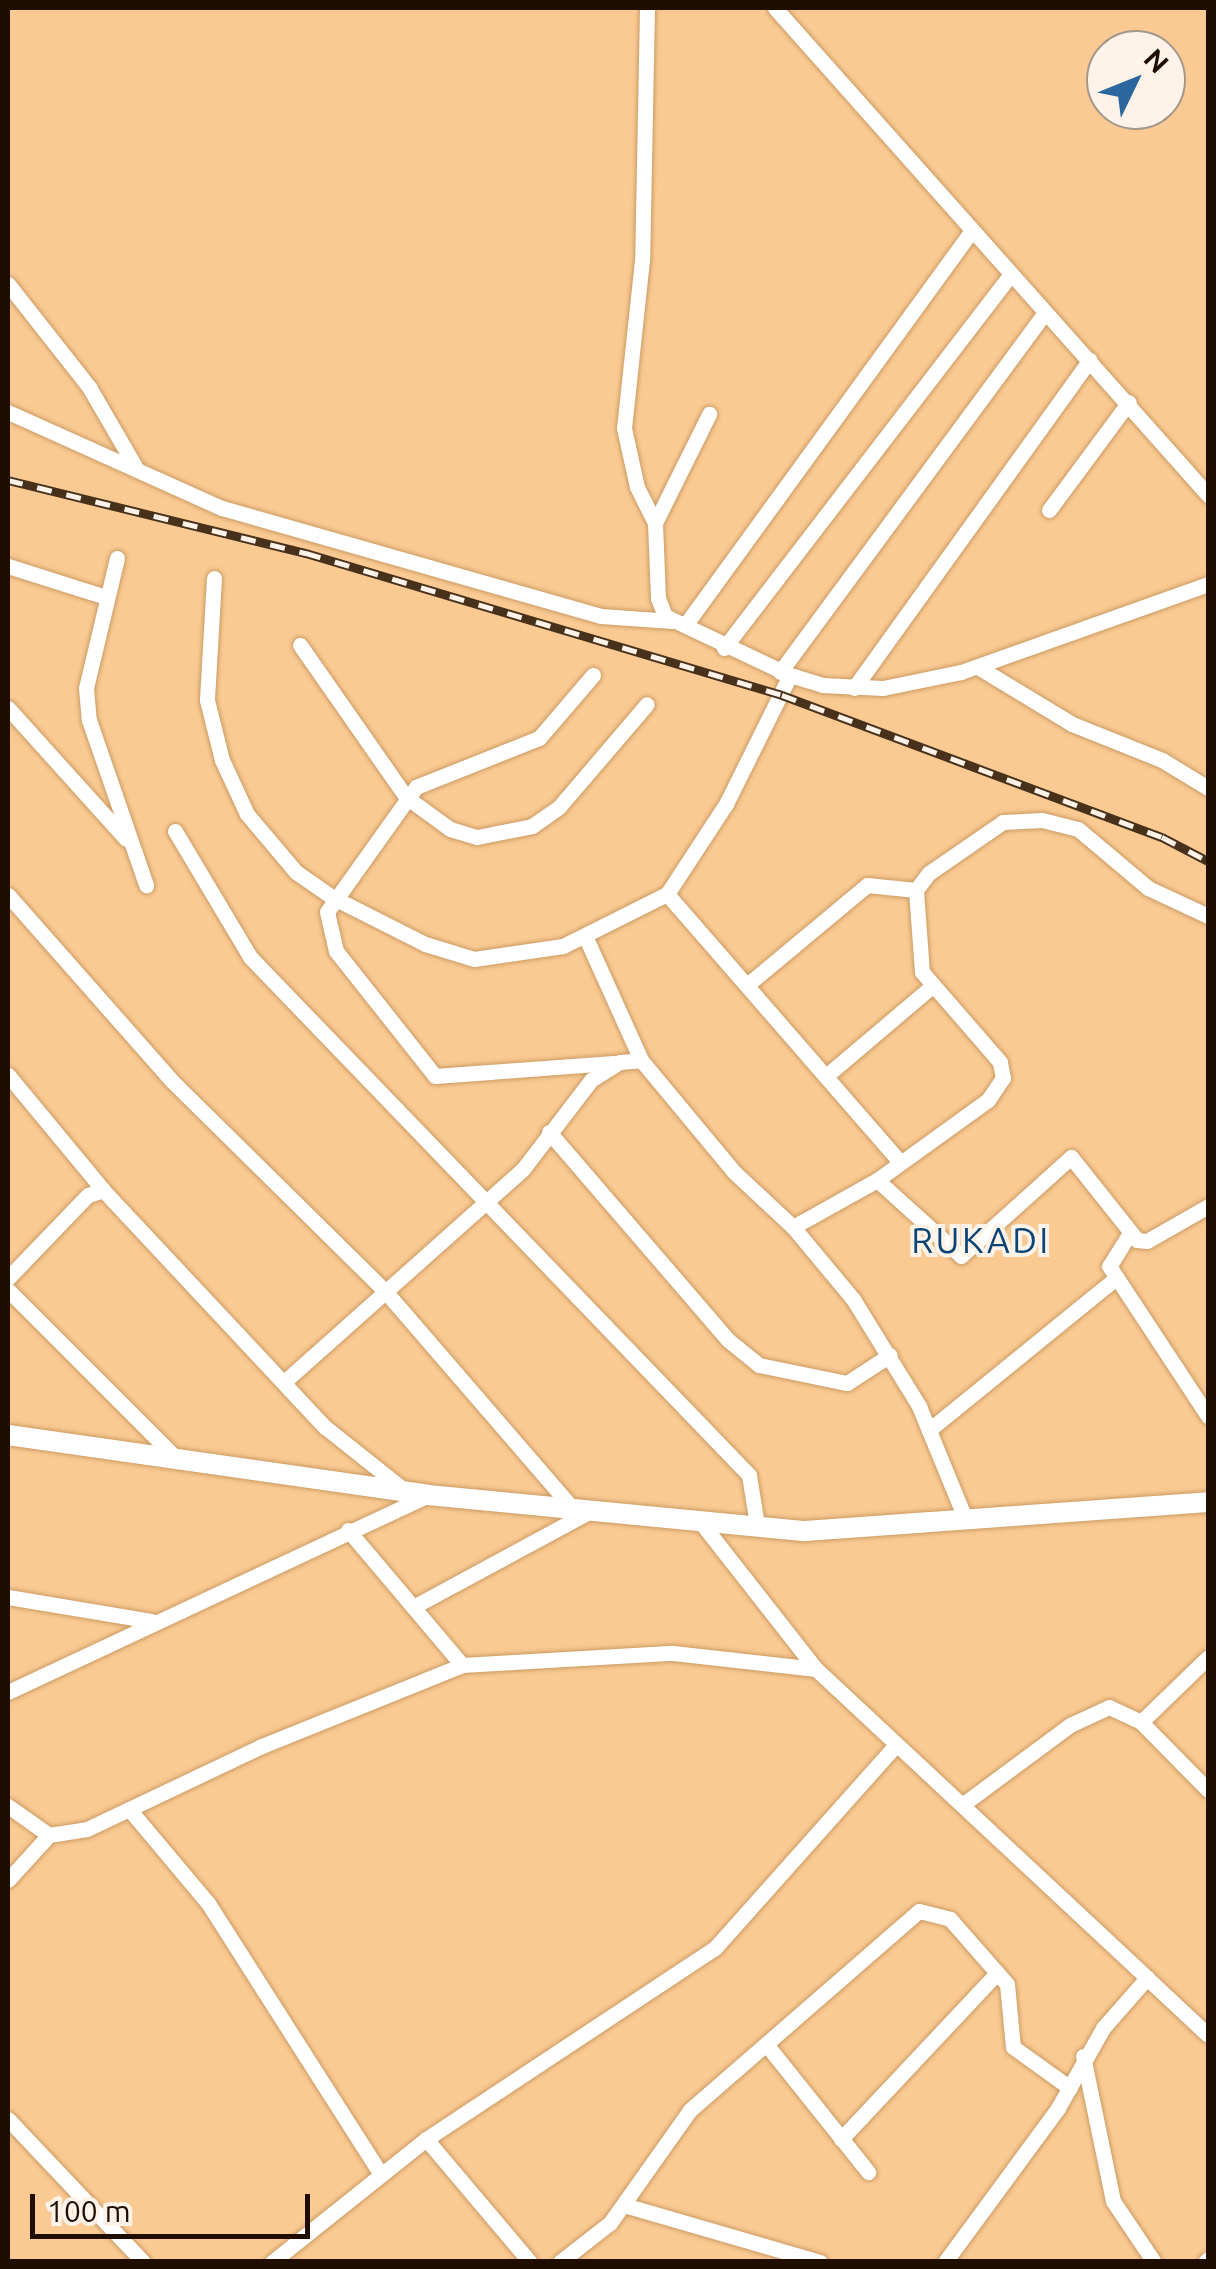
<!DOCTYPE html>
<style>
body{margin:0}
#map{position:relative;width:1216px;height:2269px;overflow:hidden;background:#fbca93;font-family:Ubuntu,sans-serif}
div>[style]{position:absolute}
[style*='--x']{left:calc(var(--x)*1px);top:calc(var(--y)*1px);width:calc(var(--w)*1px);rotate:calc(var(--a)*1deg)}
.roads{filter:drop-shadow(0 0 2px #ca9b64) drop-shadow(0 0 2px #ca9b64)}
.minor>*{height:15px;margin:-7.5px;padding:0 7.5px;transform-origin:7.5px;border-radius:7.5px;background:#fff}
.tertiary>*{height:20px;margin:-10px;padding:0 10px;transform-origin:10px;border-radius:10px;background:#fff}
.rail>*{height:9px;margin-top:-4.5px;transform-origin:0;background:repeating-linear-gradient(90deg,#fdf3e8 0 15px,#48311b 0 30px);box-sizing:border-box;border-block:2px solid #48311b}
span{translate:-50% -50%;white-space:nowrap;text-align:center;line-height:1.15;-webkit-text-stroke:8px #fdf3e8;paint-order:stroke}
.quarter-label{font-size:35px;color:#0a4475;letter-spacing:2.5px}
.frame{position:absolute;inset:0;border:10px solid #1f0e00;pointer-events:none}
.north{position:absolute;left:1086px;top:30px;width:100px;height:100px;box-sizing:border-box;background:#fdf3e8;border:2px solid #a4978b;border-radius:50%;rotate:47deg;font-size:28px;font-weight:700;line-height:40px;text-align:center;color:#1f0e00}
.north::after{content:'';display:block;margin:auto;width:35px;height:45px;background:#2b669e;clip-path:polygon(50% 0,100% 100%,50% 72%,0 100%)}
.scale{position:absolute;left:30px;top:2194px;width:280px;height:45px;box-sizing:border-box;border:5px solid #1f0e00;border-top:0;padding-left:12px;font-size:30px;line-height:35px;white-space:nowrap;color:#1f0e00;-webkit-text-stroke:8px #fdf3e8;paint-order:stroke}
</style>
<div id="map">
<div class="roads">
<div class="minor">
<div style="--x:647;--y:8;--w:252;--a:91.1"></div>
<div style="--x:642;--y:260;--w:169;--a:96.1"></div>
<div style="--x:624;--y:428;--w:60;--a:77.6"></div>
<div style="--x:637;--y:487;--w:40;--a:63.4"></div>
<div style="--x:655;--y:523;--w:75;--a:87.7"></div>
<div style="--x:658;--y:598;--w:19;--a:69"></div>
<div style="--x:665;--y:616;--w:138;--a:25.3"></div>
<div style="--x:790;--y:675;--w:34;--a:17"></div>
<div style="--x:822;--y:685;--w:61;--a:2.8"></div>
<div style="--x:883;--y:688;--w:80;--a:-11.6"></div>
<div style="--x:961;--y:672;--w:262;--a:-19.6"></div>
<div style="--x:775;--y:8;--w:652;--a:48.36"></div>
<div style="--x:8;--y:284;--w:131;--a:51.8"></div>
<div style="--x:89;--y:387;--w:91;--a:59.8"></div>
<div style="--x:8;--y:412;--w:235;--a:24.2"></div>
<div style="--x:222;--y:508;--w:394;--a:15.9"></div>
<div style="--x:601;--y:616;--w:71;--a:4"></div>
<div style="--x:1049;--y:510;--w:134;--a:-53.5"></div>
<div style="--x:655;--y:523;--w:122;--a:-63.6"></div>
<div style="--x:117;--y:558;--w:134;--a:103.4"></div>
<div style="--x:86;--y:688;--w:32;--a:85"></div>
<div style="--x:89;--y:720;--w:175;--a:70.9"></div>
<div style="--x:8;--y:566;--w:103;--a:17.6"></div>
<div style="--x:214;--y:578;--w:122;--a:93.3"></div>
<div style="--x:207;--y:700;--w:62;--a:76"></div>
<div style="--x:222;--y:760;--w:60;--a:65.2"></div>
<div style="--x:247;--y:814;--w:76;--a:49.8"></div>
<div style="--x:296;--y:872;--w:44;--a:34.8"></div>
<div style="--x:332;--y:897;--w:104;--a:26.8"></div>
<div style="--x:425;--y:944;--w:51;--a:17"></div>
<div style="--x:474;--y:959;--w:90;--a:-8.3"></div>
<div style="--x:563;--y:946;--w:116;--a:-26.6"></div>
<div style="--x:667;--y:894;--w:108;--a:-56.8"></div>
<div style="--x:726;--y:804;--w:144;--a:-63.6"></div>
<div style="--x:686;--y:624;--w:485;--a:-54"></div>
<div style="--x:300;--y:645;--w:185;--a:55.1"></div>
<div style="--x:406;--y:797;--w:54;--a:36"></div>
<div style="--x:450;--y:829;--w:28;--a:17"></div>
<div style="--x:477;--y:837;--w:56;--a:-11.3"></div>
<div style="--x:532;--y:826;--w:33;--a:-35"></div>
<div style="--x:559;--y:807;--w:135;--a:-49.5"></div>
<div style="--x:724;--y:648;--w:470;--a:-52.5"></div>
<div style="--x:978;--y:667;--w:110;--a:31.2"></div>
<div style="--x:1072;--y:724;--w:97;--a:21.8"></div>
<div style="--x:1162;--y:760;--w:54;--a:31.3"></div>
<div style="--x:780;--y:672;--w:446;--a:-53.6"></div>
<div style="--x:593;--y:675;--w:83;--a:130.6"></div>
<div style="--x:539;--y:738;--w:132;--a:158.3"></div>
<div style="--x:416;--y:787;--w:153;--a:125.5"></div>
<div style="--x:327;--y:912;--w:40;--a:77"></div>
<div style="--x:336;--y:951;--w:159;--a:51.6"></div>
<div style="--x:435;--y:1076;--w:179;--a:-4.2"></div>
<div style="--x:854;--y:688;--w:404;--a:-54.3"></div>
<div style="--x:8;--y:708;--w:176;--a:48"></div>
<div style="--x:175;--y:831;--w:147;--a:59.2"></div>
<div style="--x:250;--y:957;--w:719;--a:46.07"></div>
<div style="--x:749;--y:1475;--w:51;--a:80.9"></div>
<div style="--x:667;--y:894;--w:352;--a:49"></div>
<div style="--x:8;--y:895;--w:249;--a:48.6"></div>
<div style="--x:173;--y:1082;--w:298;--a:44.6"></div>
<div style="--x:385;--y:1291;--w:291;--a:49.2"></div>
<div style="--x:586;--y:938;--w:134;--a:65.7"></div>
<div style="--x:747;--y:985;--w:156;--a:-39.8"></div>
<div style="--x:867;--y:885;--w:49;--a:5.8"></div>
<div style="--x:8;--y:1075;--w:149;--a:50.4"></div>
<div style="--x:103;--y:1190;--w:325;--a:46.9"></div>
<div style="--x:325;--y:1427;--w:100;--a:38.5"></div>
<div style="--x:826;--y:1076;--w:139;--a:-40.3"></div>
<div style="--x:549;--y:1132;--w:274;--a:49.3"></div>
<div style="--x:728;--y:1340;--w:40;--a:39"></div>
<div style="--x:759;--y:1365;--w:90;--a:11.6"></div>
<div style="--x:847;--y:1383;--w:51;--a:-33.1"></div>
<div style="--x:877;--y:1180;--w:137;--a:-35.8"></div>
<div style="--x:988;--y:1100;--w:27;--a:-56"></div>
<div style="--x:1003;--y:1078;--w:16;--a:-101"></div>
<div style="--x:1000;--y:1062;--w:119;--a:-130.9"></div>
<div style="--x:922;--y:972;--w:82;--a:-94.2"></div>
<div style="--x:916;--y:890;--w:21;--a:-53"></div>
<div style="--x:929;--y:873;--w:90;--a:-34.6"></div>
<div style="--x:1003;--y:822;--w:39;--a:-3"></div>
<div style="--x:1042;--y:820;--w:37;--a:14"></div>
<div style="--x:1078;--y:829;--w:92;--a:40.1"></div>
<div style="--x:1148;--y:888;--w:66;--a:25"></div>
<div style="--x:793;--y:1227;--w:96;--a:-29.2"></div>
<div style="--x:877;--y:1180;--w:113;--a:42.1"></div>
<div style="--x:961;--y:1256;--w:148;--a:-42"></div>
<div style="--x:1071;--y:1157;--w:106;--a:51.5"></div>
<div style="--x:1137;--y:1240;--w:10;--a:6"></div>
<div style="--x:1147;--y:1241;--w:70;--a:-29.8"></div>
<div style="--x:1130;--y:1233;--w:39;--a:122"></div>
<div style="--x:1109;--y:1266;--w:180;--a:56.6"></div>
<div style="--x:8;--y:1278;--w:115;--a:-46.1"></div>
<div style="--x:88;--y:1195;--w:16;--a:-18"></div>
<div style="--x:8;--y:1290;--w:239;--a:45"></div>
<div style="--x:284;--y:1382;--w:320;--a:-41.7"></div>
<div style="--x:523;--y:1169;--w:112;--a:-52.6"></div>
<div style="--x:591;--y:1080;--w:34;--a:-32"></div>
<div style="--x:620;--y:1062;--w:21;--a:-5"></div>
<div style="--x:641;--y:1060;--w:146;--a:50.3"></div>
<div style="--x:734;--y:1172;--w:81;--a:43"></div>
<div style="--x:793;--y:1227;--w:94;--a:50.2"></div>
<div style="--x:853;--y:1299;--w:126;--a:58.3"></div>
<div style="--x:919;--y:1406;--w:121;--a:67.7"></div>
<div style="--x:929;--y:1430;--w:241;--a:-39.1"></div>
<div style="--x:703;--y:1525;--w:183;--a:51.9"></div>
<div style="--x:816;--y:1669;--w:453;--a:43"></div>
<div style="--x:348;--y:1530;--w:177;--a:49.8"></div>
<div style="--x:8;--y:1597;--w:145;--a:9.5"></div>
<div style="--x:413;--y:1607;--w:200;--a:-28.4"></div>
<div style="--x:8;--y:1692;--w:464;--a:-25.1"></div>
<div style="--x:1141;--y:1722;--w:93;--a:-44.1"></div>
<div style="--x:962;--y:1805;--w:134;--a:-36.5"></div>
<div style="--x:1070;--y:1725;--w:43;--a:-24.8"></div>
<div style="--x:1109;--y:1707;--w:35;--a:25"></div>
<div style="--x:1141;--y:1722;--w:95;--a:45.4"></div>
<div style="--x:8;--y:1806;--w:50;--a:35.3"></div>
<div style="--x:49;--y:1835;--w:38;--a:-9"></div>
<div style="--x:87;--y:1829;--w:194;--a:-25.4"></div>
<div style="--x:262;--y:1746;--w:216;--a:-22"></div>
<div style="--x:462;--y:1665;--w:211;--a:-3.3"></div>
<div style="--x:673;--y:1653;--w:144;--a:6.4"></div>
<div style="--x:129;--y:1809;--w:123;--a:50"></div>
<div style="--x:208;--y:1903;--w:322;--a:57.5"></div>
<div style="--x:8;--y:1880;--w:61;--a:-47.7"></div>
<div style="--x:766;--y:2044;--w:164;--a:51.4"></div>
<div style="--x:1083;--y:2056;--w:148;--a:78.3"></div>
<div style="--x:1113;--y:2201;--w:73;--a:56.1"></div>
<div style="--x:8;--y:2119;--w:197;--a:46.6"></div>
<div style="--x:426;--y:2139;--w:161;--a:49.8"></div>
<div style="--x:841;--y:2139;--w:228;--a:-46.8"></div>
<div style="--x:624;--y:2205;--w:204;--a:16.2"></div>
<div style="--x:272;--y:2262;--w:197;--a:-38.6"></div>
<div style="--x:426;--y:2139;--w:346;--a:-33.5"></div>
<div style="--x:715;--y:1948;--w:272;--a:-48.3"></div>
<div style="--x:560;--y:2262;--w:63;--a:-38"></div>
<div style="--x:610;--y:2223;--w:138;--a:-54.7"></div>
<div style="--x:690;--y:2110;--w:303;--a:-41"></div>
<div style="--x:919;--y:1911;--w:32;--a:14"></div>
<div style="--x:950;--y:1919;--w:86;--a:48.8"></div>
<div style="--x:1007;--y:1984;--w:63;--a:84.6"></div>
<div style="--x:1013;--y:2047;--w:70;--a:35.7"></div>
<div style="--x:945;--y:2262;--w:191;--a:-53.7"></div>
<div style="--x:1058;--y:2108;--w:92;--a:-60.6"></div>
<div style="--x:1103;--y:2028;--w:67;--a:-48.7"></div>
<div style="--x:1147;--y:1978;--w:83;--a:43.1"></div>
<div style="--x:1205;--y:2262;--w:4;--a:-45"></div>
</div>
<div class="tertiary">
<div style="--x:8;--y:1435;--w:424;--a:8.1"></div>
<div style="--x:428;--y:1495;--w:379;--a:5.5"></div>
<div style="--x:805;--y:1531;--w:404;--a:-4.1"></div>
</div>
</div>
<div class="rail">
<div style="--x:8;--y:480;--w:307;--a:13.8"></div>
<div style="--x:306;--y:553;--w:497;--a:16.6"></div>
<div style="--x:782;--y:695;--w:406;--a:20.5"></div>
<div style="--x:1162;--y:837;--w:52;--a:27.6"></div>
</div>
<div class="quarter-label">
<span style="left:981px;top:1240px">RUKADI</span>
</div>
<div class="frame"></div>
<div class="north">N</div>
<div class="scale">100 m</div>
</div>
